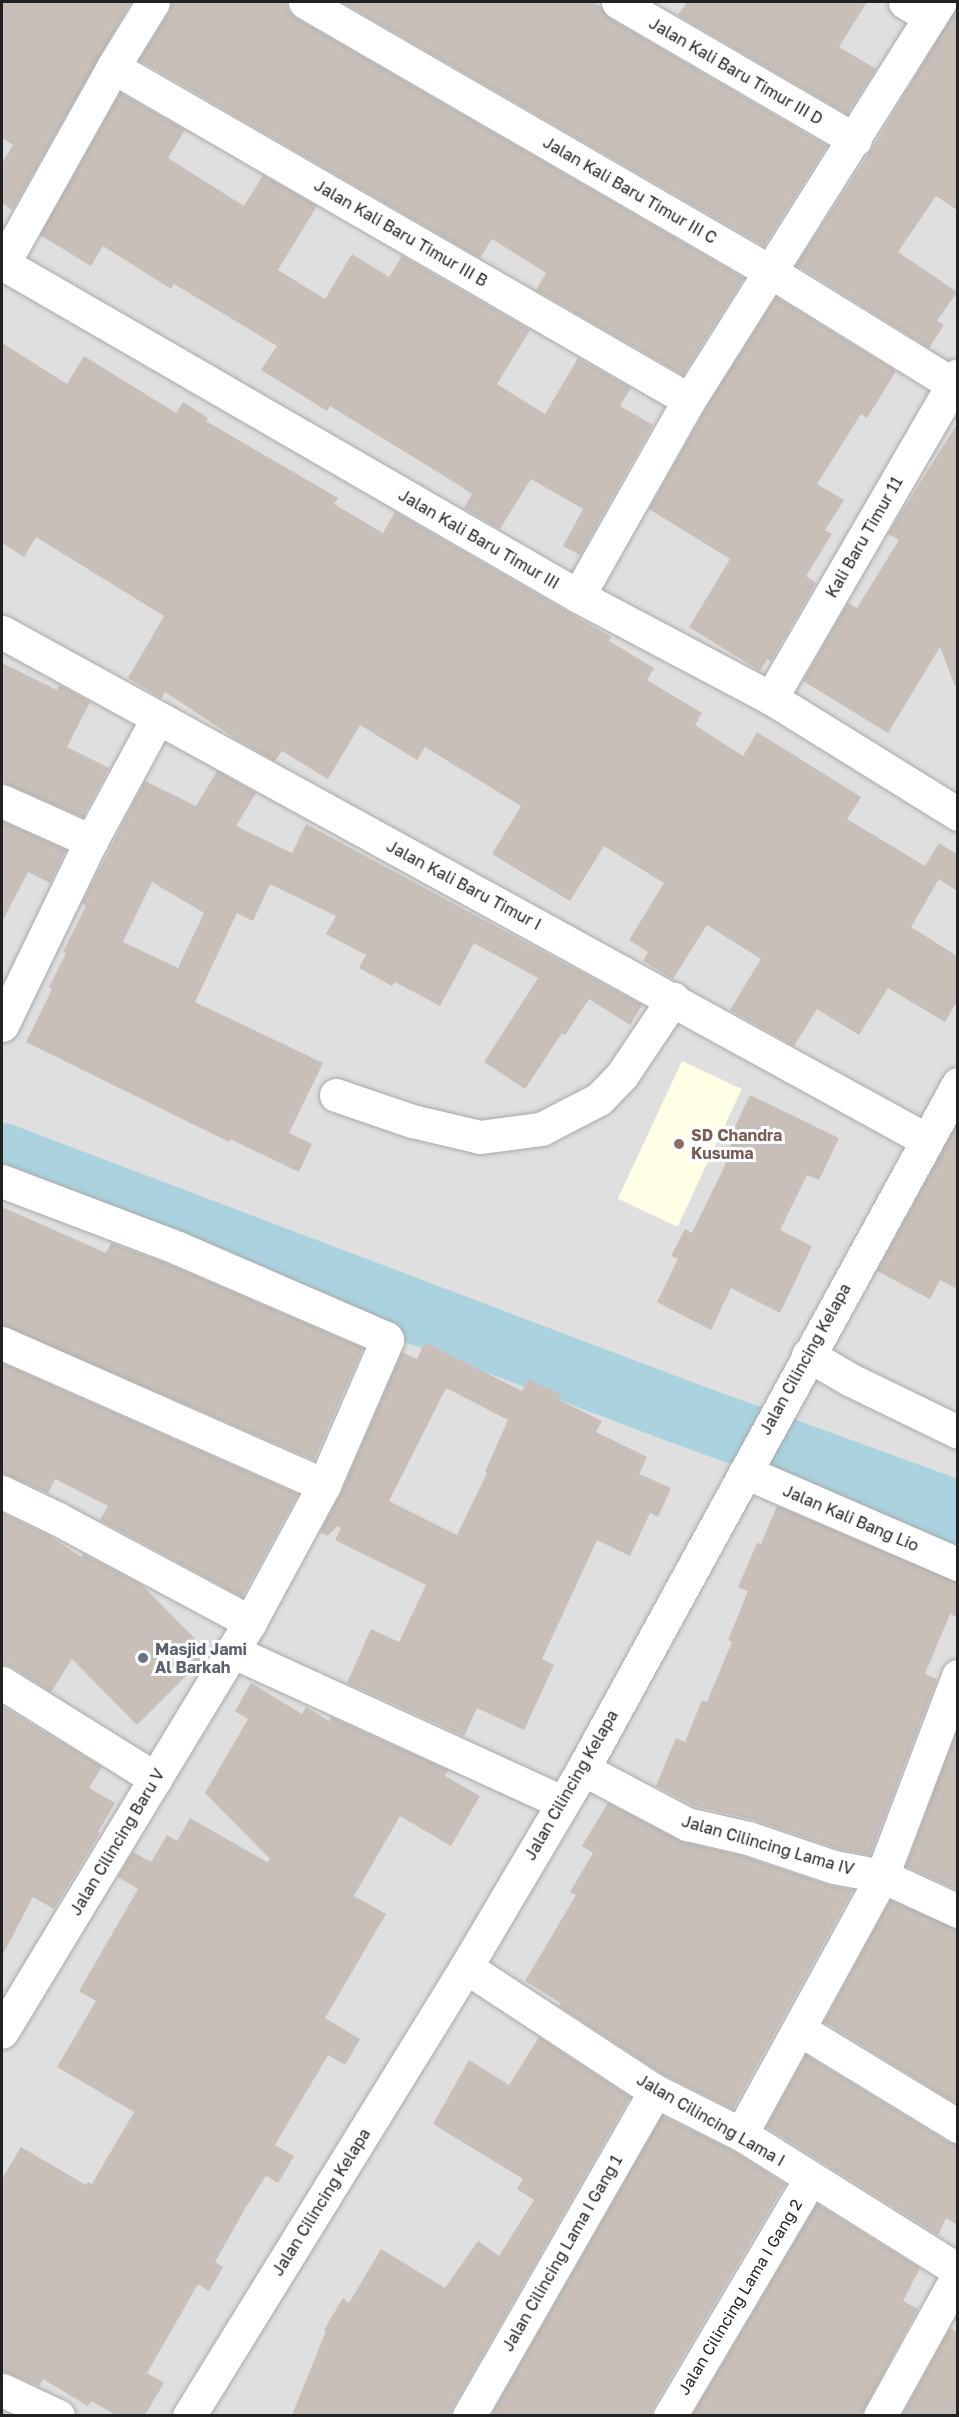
<!DOCTYPE html>
<style>
body{margin:0}
#map{position:relative;width:959px;height:2417px;overflow:hidden;background:#f2efe9;font-family:"Golos Text",sans-serif}
div>[style]{position:absolute}
[style*='--x']{left:calc(var(--x)*1px);top:calc(var(--y)*1px);width:calc(var(--w)*1px);rotate:calc(var(--a)*1deg)}
.residential>*{inset:0;background:#e0dfdf;transform-origin:0 0}
.education>*{inset:0;background:#ffffe5;transform-origin:0 0}
.river>*{height:64px;margin:-32px;padding:0 32px;transform-origin:32px;border-radius:32px;background:#aad3df}
.building>*{inset:0;background:#c7bfb8}
.roads{filter:drop-shadow(0 0 2px #a9a9a9) drop-shadow(0 0 2px #a9a9a9)}
.minor>*{height:33px;margin:-16.5px;padding:0 16.5px;transform-origin:16.5px;border-radius:16.5px;background:#fff}
.dots>*{width:16px;height:16px;translate:-50% -50%;box-sizing:border-box;border:3px solid #fff;border-radius:50%}
span{translate:-50% -50%;white-space:nowrap;text-align:center;line-height:1.15;-webkit-text-stroke:6px #fff;paint-order:stroke}
.street-label{font-size:16px;color:#222}
.education-label{font-size:16px;color:#785e54;font-weight:700}
.left{translate:0 -50%;text-align:left}
.worship-label{font-size:16px;color:#5b616d;font-weight:700}
.frame{position:absolute;inset:0;border:3px solid #222;pointer-events:none}
</style>
<div id="map">
<div class="residential">
<div style="left:2px;top:2px;width:955px;height:2413px"></div>
</div>
<div class="education">
<div style="left:682px;top:1061px;width:66px;height:152px;rotate:25deg"></div>
</div>
<div class="river">
<div style="--x:2;--y:1155;--w:723;--a:20.74"></div>
<div style="--x:678;--y:1411;--w:298;--a:20"></div>
</div>
<div class="building">
<div style="clip-path:polygon(2px 2px,131px 2px,12px 210px,2px 203px,2px 163px,13px 145px,2px 138px)"></div>
<div style="clip-path:polygon(172px 2px,286px 2px,289px 11px,296px 18px,744px 278px,683px 375px,536px 290px,546px 273px,492px 239px,480px 258px,139px 60px,169px 12px)"></div>
<div style="clip-path:polygon(342px 2px,592px 2px,600px 6px,609px 18px,827px 146px,764px 246px)"></div>
<div style="clip-path:polygon(687px 2px,867px 2px,839px 47px,876px 69px,847px 114px,678px 15px)"></div>
<div style="clip-path:polygon(957px 7px,957px 210px,936px 196px,898px 252px,957px 292px,937px 321px,944px 325px,929px 348px,796px 265px,871px 150px)"></div>
<div style="clip-path:polygon(120px 93px,185px 130px,168px 158px,244px 206px,263px 175px,317px 206px,278px 270px,325px 299px,352px 254px,389px 277px,402px 256px,530px 330px,497px 384px,545px 414px,578px 358px,631px 388px,620px 406px,653px 425px,580px 555px,563px 546px,583px 509px,531px 479px,500px 529px,464px 508px,472px 494px,457px 484px,330px 406px,327px 411px,261px 370px,277px 346px,174px 284px,171px 289px,103px 246px,91px 266px,40px 235px)"></div>
<div style="clip-path:polygon(776px 297px,896px 371px,867px 418px,861px 414px,817px 484px,844px 500px,825px 530px,832px 534px,806px 576px,816px 583px,771px 661px,767px 659px,760px 671px,689px 627px,730px 559px,649px 509px,712px 398px)"></div>
<div style="clip-path:polygon(2px 343px,67px 384px,84px 356px,176px 413px,183px 402px,208px 418px,206px 421px,338px 498px,334px 504px,383px 533px,395px 512px,611px 637px,609px 641px,654px 668px,647px 680px,702px 713px,695px 725px,743px 756px,757px 732px,861px 797px,847px 819px,925px 866px,939px 843px,957px 854px,957px 891px,939px 879px,911px 927px,957px 956px,957px 1001px,945px 1022px,888px 988px,859px 1035px,817px 1009px,794px 1046px,730px 1010px,761px 959px,707px 925px,673px 979px,643px 961px,648px 952px,629px 940px,664px 883px,604px 846px,570px 901px,492px 854px,521px 806px,425px 747px,417px 760px,360px 725px,328px 779px,282px 751px,275px 761px,236px 739px,165px 692px,161px 698px,128px 678px,164px 616px,36px 537px,24px 557px,2px 543px)"></div>
<div style="clip-path:polygon(957px 424px,957px 685px,955px 686px,940px 647px,888px 733px,803px 681px,848px 603px,857px 608px,899px 540px,888px 534px)"></div>
<div style="clip-path:polygon(2px 663px,57px 690px,59px 685px,90px 702px,67px 747px,109px 768px,83px 817px,2px 782px)"></div>
<div style="clip-path:polygon(evenodd,217px 771px,256px 793px,236px 826px,292px 853px,306px 824px,642px 1005px,630px 1025px,589px 999px,565px 1035px,562px 1033px,525px 1089px,484px 1062px,538px 978px,474px 943px,440px 1006px,395px 982px,392px 986px,359px 968px,366px 955px,326px 934px,336px 916px,270px 884px,253px 921px,237px 913px,195px 1002px,323px 1063px,289px 1133px,312px 1144px,299px 1172px,230px 1139px,229px 1142px,26px 1042px,52px 989px,49px 987px,66px 953px,63px 952px,86px 906px,82px 903px,145px 781px,196px 806px,217px 771px,152px 882px,204px 913px,178px 968px,123px 942px,152px 882px)"></div>
<div style="clip-path:polygon(2px 821px,66px 850px,50px 883px,28px 872px,2px 922px)"></div>
<div style="clip-path:polygon(750px 1095px,839px 1138px,819px 1180px,807px 1175px,780px 1230px,812px 1246px,780px 1313px,731px 1288px,711px 1330px,657px 1302px,678px 1259px,671px 1256px,685px 1229px,692px 1233px,726px 1163px,722px 1161px,734px 1139px,730px 1137px)"></div>
<div style="clip-path:polygon(957px 1124px,957px 1289px,940px 1280px,930px 1299px,877px 1271px)"></div>
<div style="clip-path:polygon(2px 1207px,106px 1253px,111px 1243px,171px 1265px,363px 1348px,314px 1460px,2px 1325px)"></div>
<div style="clip-path:polygon(evenodd,425px 1342px,522px 1391px,528px 1379px,562px 1395px,559px 1400px,602px 1421px,596px 1432px,647px 1457px,639px 1474px,671px 1488px,658px 1517px,650px 1513px,630px 1556px,597px 1540px,542px 1659px,554px 1665px,524px 1730px,477px 1708px,464px 1736px,347px 1683px,371px 1629px,399px 1642px,426px 1585px,335px 1540px,341px 1528px,338px 1526px,327px 1536px,320px 1532px,341px 1493px,402px 1352px,417px 1359px,425px 1342px,446px 1388px,508px 1420px,485px 1472px,487px 1473px,457px 1535px,389px 1501px,446px 1388px)"></div>
<div style="clip-path:polygon(2px 1363px,298px 1494px,242px 1597px,100px 1520px,108px 1506px,55px 1479px,48px 1493px,2px 1473px)"></div>
<div style="clip-path:polygon(777px 1506px,957px 1582px,957px 1617px,950px 1614px,925px 1674px,937px 1679px,870px 1855px,839px 1849px,754px 1820px,694px 1806px,656px 1786px,676px 1738px,685px 1742px,702px 1700px,707px 1702px,732px 1642px,728px 1640px,748px 1591px,738px 1587px,757px 1543px,761px 1544px)"></div>
<div style="clip-path:polygon(2px 1513px,48px 1535px,81px 1557px,83px 1554px,142px 1585px,209px 1653px,137px 1725px,72px 1659px,51px 1692px,12px 1667px,2px 1664px)"></div>
<div style="clip-path:polygon(251px 1683px,302px 1714px,306px 1707px,329px 1721px,331px 1717px,448px 1770px,445px 1776px,480px 1796px,451px 1846px,400px 1816px,354px 1896px,386px 1914px,325px 2018px,360px 2039px,345px 2065px,328px 2055px,275px 2145px,294px 2156px,278px 2183px,266px 2176px,246px 2207px,215px 2262px,223px 2267px,209px 2291px,198px 2284px,147px 2373px,164px 2383px,145px 2415px,116px 2415px,91px 2401px,88px 2406px,43px 2379px,39px 2386px,2px 2371px,2px 2179px,21px 2147px,86px 2185px,88px 2182px,92px 2184px,134px 2112px,57px 2067px,96px 2001px,79px 1991px,138px 1889px,118px 1877px,133px 1852px,151px 1862px,167px 1835px,177px 1841px,190px 1818px,267px 1862px,270px 1859px,205px 1793px,248px 1719px,235px 1711px)"></div>
<div style="clip-path:polygon(2px 1706px,102px 1767px,89px 1788px,115px 1803px,98px 1832px,100px 1833px,54px 1909px,33px 1897px,2px 1956px)"></div>
<div style="clip-path:polygon(957px 1730px,957px 1890px,906px 1866px)"></div>
<div style="clip-path:polygon(608px 1803px,683px 1842px,743px 1856px,828px 1885px,853px 1890px,733px 2109px,664px 2075px,559px 2006px,561px 2003px,525px 1981px,576px 1895px,570px 1892px,593px 1853px,582px 1846px)"></div>
<div style="clip-path:polygon(890px 1900px,957px 1929px,957px 2104px,824px 2022px)"></div>
<div style="clip-path:polygon(539px 2037px,630px 2097px,453px 2407px,450px 2415px,292px 2415px,326px 2331px,324px 2330px,343px 2298px,349px 2303px,381px 2249px,445px 2288px,478px 2241px,499px 2256px,534px 2200px,517px 2189px,523px 2179px,433px 2124px,469px 2060px,509px 2085px)"></div>
<div style="clip-path:polygon(806px 2055px,948px 2142px,957px 2145px,957px 2225px,946px 2218px,938px 2235px,766px 2127px)"></div>
<div style="clip-path:polygon(662px 2116px,732px 2150px,785px 2184px,654px 2406px,651px 2415px,491px 2415px)"></div>
<div style="clip-path:polygon(817px 2204px,920px 2268px,903px 2301px,918px 2309px,861px 2415px,692px 2415px)"></div>
<div style="clip-path:polygon(950px 2328px,957px 2332px,957px 2415px,902px 2415px)"></div>
</div>
<div class="roads">
<div class="minor">
<div style="--x:305;--y:2;--w:539;--a:30.09"></div>
<div style="--x:771;--y:272;--w:213;--a:31.7"></div>
<div style="--x:618;--y:2;--w:274;--a:30.2"></div>
<div style="--x:905;--y:2;--w:29;--a:31"></div>
<div style="--x:113;--y:67;--w:665;--a:30.03"></div>
<div style="--x:2;--y:263;--w:665;--a:30.03"></div>
<div style="--x:578;--y:596;--w:218;--a:27.9"></div>
<div style="--x:771;--y:698;--w:220;--a:31.8"></div>
<div style="--x:3;--y:264;--w:226;--a:-60.8"></div>
<div style="--x:113;--y:67;--w:76;--a:-58.4"></div>
<div style="--x:578;--y:596;--w:225;--a:-60.5"></div>
<div style="--x:689;--y:400;--w:471;--a:-57.8"></div>
<div style="--x:2;--y:632;--w:1053;--a:28.78"></div>
<div style="--x:771;--y:698;--w:373;--a:-59.9"></div>
<div style="--x:2;--y:801;--w:98;--a:24.2"></div>
<div style="--x:2;--y:1025;--w:204;--a:-64.2"></div>
<div style="--x:91;--y:841;--w:139;--a:-61.6"></div>
<div style="--x:336;--y:1095;--w:80;--a:18.9"></div>
<div style="--x:412;--y:1121;--w:70;--a:13.2"></div>
<div style="--x:480;--y:1137;--w:62;--a:-7.5"></div>
<div style="--x:541;--y:1129;--w:65;--a:-27.3"></div>
<div style="--x:599;--y:1099;--w:33;--a:-46"></div>
<div style="--x:622;--y:1075;--w:92;--a:-56.1"></div>
<div style="--x:2;--y:1181;--w:188;--a:20.8"></div>
<div style="--x:178;--y:1248;--w:227;--a:23.4"></div>
<div style="--x:386;--y:1338;--w:2;--a:63"></div>
<div style="--x:387;--y:1340;--w:158;--a:113.5"></div>
<div style="--x:324;--y:1485;--w:156;--a:118.4"></div>
<div style="--x:250;--y:1622;--w:479;--a:121.2"></div>
<div style="--x:2;--y:1343;--w:352;--a:23.8"></div>
<div style="--x:808;--y:1355;--w:50;--a:30.2"></div>
<div style="--x:851;--y:1380;--w:119;--a:25.9"></div>
<div style="--x:745;--y:1472;--w:232;--a:23.4"></div>
<div style="--x:2;--y:1492;--w:62;--a:25.7"></div>
<div style="--x:58;--y:1519;--w:218;--a:28.2"></div>
<div style="--x:232;--y:1651;--w:363;--a:24.6"></div>
<div style="--x:2;--y:1683;--w:181;--a:31.9"></div>
<div style="--x:583;--y:1769;--w:118;--a:27.9"></div>
<div style="--x:687;--y:1824;--w:63;--a:12.9"></div>
<div style="--x:748;--y:1838;--w:91;--a:18.6"></div>
<div style="--x:834;--y:1867;--w:49;--a:10.6"></div>
<div style="--x:882;--y:1876;--w:84;--a:24.7"></div>
<div style="--x:466;--y:1967;--w:226;--a:33.3"></div>
<div style="--x:655;--y:2091;--w:96;--a:26.6"></div>
<div style="--x:741;--y:2134;--w:256;--a:32.1"></div>
<div style="--x:799;--y:2029;--w:186;--a:31.4"></div>
<div style="--x:741;--y:2134;--w:294;--a:-61.3"></div>
<div style="--x:882;--y:1876;--w:214;--a:-69.2"></div>
<div style="--x:2;--y:2390;--w:62;--a:24.9"></div>
<div style="--x:189;--y:2416;--w:528;--a:-58.33"></div>
<div style="--x:466;--y:1967;--w:230;--a:-59.4"></div>
<div style="--x:583;--y:1769;--w:781;--a:-61.3"></div>
<div style="--x:469;--y:2416;--w:374;--a:-60.2"></div>
<div style="--x:670;--y:2416;--w:275;--a:-59.4"></div>
<div style="--x:880;--y:2416;--w:161;--a:-61"></div>
</div>
</div>
<div class="dots">
<div style="left:679px;top:1144px;background:#8d6e63"></div>
<div style="left:143px;top:1658px;background:#6b7280"></div>
</div>
<div class="street-label">
<span style="left:736px;top:71px;rotate:30deg">Jalan Kali Baru Timur III D</span>
<span style="left:630px;top:190px;rotate:30deg">Jalan Kali Baru Timur III C</span>
<span style="left:401px;top:233px;rotate:30deg">Jalan Kali Baru Timur III B</span>
<span style="left:864px;top:537px;rotate:-60deg">Kali Baru Timur 11</span>
<span style="left:479px;top:539px;rotate:30deg">Jalan Kali Baru Timur III</span>
<span style="left:464px;top:885px;rotate:28deg">Jalan Kali Baru Timur I</span>
<span style="left:805px;top:1359px;rotate:-61deg">Jalan Cilincing Kelapa</span>
<span style="left:851px;top:1518px;rotate:23deg">Jalan Kali Bang Lio</span>
<span style="left:571px;top:1785px;rotate:-60deg">Jalan Cilincing Kelapa</span>
<span style="left:117px;top:1842px;rotate:-59deg">Jalan Cilincing Baru V</span>
<span style="left:768px;top:1845px;rotate:16deg">Jalan Cilincing Lama IV</span>
<span style="left:711px;top:2120px;rotate:30deg">Jalan Cilincing Lama I</span>
<span style="left:321px;top:2202px;rotate:-58deg">Jalan Cilincing Kelapa</span>
<span style="left:562px;top:2253px;rotate:-60deg">Jalan Cilincing Lama I Gang 1</span>
<span style="left:740px;top:2297px;rotate:-59deg">Jalan Cilincing Lama I Gang 2</span>
</div>
<div class="education-label">
<span class="left" style="left:691px;top:1144px">SD Chandra<br>Kusuma</span>
</div>
<div class="worship-label">
<span class="left" style="left:155px;top:1658px">Masjid Jami<br>Al Barkah</span>
</div>
<div class="frame"></div>
</div>
